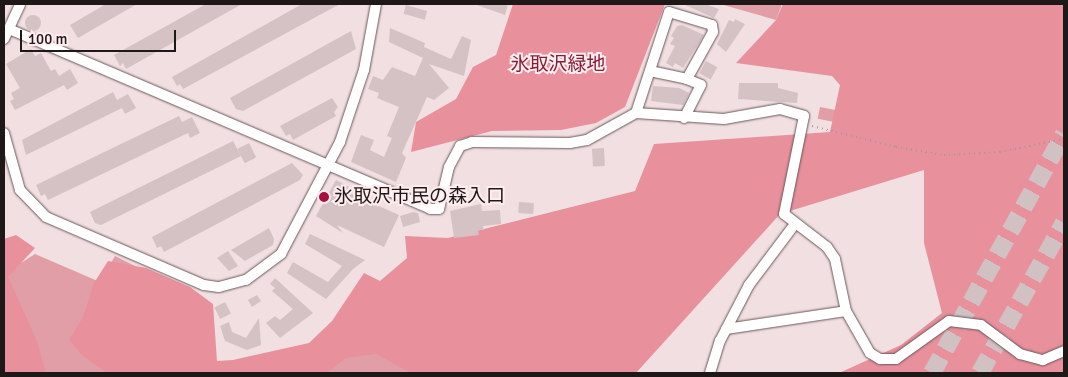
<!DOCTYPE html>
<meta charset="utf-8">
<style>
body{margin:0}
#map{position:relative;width:1068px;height:377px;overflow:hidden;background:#f2dfe1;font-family:Signika,"Noto Sans JP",sans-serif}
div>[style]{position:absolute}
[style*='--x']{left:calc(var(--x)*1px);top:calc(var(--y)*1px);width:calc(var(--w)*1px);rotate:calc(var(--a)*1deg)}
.green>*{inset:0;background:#e29ea6;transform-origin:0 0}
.forest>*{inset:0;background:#e8909c}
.building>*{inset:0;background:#d4c2c4;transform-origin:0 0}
.round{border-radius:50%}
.motorway-tunnel>*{height:18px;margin-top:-9px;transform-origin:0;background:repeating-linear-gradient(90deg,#d2c1c3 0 18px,transparent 0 27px)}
.path>*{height:2px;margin-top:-1px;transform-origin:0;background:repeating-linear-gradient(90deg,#a7989a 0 1px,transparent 0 5px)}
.roads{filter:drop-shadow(0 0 1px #675759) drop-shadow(0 0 1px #675759)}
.minor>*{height:10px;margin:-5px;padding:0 5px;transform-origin:5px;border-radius:5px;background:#fff}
.dots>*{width:14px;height:14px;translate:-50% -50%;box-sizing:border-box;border:2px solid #ffecee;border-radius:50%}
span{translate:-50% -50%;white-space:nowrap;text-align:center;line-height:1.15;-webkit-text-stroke:4px #ffecee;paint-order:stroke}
.park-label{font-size:19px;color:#841d37}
.poi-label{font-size:19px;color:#1e1818}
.left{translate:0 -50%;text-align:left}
.frame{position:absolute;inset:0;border:5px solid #1e1818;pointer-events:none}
.scale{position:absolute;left:20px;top:30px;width:156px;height:22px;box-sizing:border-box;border:2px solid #1e1818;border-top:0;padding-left:6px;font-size:15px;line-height:18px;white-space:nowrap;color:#1e1818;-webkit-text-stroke:4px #ffecee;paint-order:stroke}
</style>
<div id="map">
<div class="green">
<div style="clip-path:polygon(720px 4px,782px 4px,776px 20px)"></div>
<div style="left:820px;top:107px;width:25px;height:12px;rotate:11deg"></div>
<div style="clip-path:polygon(35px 254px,100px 282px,115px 256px,139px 268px,140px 373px,4px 373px,4px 274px)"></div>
<div style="clip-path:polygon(397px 344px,412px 373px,319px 373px,332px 357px)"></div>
</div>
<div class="forest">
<div style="clip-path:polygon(513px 4px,665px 4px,625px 107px,596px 123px,561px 130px,492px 131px,411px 152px,416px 122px,456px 99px,473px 67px,496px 55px)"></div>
<div style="clip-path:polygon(783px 4px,1064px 4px,1064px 373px,839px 373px,901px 345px,942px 313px,924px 243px,924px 170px,780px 214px,636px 373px,411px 373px,376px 354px,346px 358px,327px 373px,107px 373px,83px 356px,69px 340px,83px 317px,94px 283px,108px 261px,146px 268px,190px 287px,213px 304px,217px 361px,233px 360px,309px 343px,332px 321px,364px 273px,380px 281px,407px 258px,405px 236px,448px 238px,635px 191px,654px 144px,830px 132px,840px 85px,832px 76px,736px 63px,776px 20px)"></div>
<div style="clip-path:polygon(16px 235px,35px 248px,8px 277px,37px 341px,46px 373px,4px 373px,4px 239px)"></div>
</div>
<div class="building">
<div style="clip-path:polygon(106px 4px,137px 4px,78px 38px,70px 25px)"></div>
<div style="clip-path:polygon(206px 4px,242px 4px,126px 69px,123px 63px,120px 66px,114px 55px)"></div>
<div style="clip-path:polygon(302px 4px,340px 4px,183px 89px,180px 84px,177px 86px,172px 77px)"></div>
<div style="clip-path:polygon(474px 4px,508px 4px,505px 15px)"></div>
<div style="clip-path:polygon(683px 4px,705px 4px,719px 9px,714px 18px)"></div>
<div style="left:406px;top:5px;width:22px;height:9px;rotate:16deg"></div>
<div class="round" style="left:25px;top:15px;width:16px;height:16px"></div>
<div style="clip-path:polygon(735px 19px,745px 24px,726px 52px,717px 44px,729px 20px,734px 22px)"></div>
<div style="clip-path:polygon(682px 25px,704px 35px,683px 68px,675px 63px,673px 67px,666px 63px,675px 46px,670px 44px,674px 38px,671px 36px,677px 26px)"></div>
<div style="clip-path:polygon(390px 28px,425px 43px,424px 47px,451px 59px,462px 36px,471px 40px,464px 76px,429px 64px,449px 88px,434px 100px,427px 97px,402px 153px,406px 158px,396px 182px,351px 162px,361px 135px,374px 140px,370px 150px,384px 157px,392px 138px,387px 136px,399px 107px,377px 98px,379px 93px,368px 89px,373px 76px,383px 80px,392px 67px,415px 76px,423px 58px,389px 42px)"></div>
<div style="clip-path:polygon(351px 31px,356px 49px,243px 111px,236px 109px,230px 98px)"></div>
<div style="clip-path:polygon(31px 49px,35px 56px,41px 53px,51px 71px,55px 69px,59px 76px,70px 69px,78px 83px,67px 90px,64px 85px,15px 110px,10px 101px,14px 99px,11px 93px,20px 88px,6px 64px)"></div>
<div style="left:706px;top:61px;width:13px;height:14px;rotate:29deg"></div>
<div style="clip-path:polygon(739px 83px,778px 83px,778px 88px,798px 93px,797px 103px,738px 99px)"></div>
<div style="clip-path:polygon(653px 86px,679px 88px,689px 93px,683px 105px,651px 101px)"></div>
<div style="clip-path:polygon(113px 92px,117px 100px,128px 94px,136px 108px,125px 114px,122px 108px,26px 155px,22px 140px)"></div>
<div style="clip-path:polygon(332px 98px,338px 107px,334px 112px,336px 116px,293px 140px,290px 134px,286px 136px,280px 126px)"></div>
<div style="clip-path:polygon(179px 116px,182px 122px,192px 117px,200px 133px,190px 138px,188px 133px,48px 200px,45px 194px,41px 196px,36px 185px)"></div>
<div style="clip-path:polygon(233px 141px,241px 156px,101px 225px,95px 223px,90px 212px)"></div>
<div style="left:249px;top:143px;width:16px;height:13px;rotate:63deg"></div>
<div style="left:604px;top:148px;width:18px;height:12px;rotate:87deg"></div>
<div style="clip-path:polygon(292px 163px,303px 175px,300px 180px,164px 252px,161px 246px,157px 248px,152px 237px)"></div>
<div style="clip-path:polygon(336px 180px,349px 187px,347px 192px,399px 215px,384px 247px,337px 225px,343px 233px,316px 216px)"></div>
<div style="left:519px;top:202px;width:15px;height:11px;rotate:4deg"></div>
<div style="clip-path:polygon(481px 204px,482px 211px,500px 210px,501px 224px,483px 226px,484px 230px,478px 230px,479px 235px,454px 238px,450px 211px)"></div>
<div style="clip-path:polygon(413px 212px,418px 213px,420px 222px,403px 227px,400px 216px)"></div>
<div style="clip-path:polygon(269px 228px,274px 239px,273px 245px,245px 261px,231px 250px)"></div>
<div style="clip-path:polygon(310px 234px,365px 260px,353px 269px,326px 299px,287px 273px,293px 262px,328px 282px,342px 266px,305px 244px)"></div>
<div style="clip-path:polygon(228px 251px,238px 266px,229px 271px,217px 258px)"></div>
<div style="clip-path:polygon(275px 278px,313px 313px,280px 338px,266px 323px,275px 316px,280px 320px,293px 309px,272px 291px,275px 288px,270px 284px)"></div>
<div style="clip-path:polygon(257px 295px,261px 301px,252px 307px,248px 300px)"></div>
<div style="left:225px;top:302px;width:13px;height:12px;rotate:63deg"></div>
<div style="clip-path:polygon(259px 318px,261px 345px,247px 350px,225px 341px,220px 326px,229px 322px,232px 332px,246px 338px)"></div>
</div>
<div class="motorway-tunnel">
<div style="--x:932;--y:373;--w:273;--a:-61.1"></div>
<div style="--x:980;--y:373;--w:172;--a:-60.8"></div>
</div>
<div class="path">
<div style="--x:812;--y:126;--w:87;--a:14"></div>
<div style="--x:896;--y:147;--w:49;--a:9.5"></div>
<div style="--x:944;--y:155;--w:56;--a:-3.1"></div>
<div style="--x:1000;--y:152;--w:65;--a:-11.5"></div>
</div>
<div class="roads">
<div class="minor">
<div style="--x:9;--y:29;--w:458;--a:23.1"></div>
<div style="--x:430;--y:209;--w:9;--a:0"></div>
<div style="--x:439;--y:209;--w:43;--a:-76.6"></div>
<div style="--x:449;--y:167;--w:24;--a:-62"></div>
<div style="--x:460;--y:146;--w:13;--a:-18"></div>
<div style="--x:472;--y:142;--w:98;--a:0.6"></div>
<div style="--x:570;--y:143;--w:17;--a:-10"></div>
<div style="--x:587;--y:140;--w:56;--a:-28.9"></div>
<div style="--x:636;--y:113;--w:88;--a:3.9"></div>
<div style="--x:724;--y:119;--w:57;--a:-10.1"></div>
<div style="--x:780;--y:109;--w:25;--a:16"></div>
<div style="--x:804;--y:116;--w:100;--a:101.5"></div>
<div style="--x:784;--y:214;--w:54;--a:37.5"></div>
<div style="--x:827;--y:247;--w:14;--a:56"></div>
<div style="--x:835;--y:259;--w:53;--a:78.1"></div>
<div style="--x:846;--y:311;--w:48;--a:60.3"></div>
<div style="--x:870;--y:353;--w:12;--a:31"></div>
<div style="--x:880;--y:359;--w:16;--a:0"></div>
<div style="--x:896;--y:359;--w:65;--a:-35.6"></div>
<div style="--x:949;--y:321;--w:32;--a:7"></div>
<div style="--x:981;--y:325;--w:49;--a:36.6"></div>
<div style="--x:1020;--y:354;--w:24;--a:15"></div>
<div style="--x:1043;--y:360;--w:23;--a:-23"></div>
<div style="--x:4;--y:39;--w:38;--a:-65"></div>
<div style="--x:650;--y:71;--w:38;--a:12"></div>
<div style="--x:687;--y:79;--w:15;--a:23"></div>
<div style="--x:701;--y:85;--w:37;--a:117"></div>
<div style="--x:636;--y:113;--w:106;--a:-71.9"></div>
<div style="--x:669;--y:12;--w:45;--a:16.8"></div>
<div style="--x:712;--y:25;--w:7;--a:82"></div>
<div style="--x:713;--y:32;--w:54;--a:119"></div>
<div style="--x:4;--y:133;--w:59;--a:74.3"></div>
<div style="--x:20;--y:190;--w:37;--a:46"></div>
<div style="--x:46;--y:217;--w:172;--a:23.3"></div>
<div style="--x:204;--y:285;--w:15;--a:8"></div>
<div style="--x:219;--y:287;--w:28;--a:-15"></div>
<div style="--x:246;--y:280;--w:44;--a:-36.6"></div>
<div style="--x:281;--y:254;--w:127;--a:-62.2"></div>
<div style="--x:340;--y:142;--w:76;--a:-71.6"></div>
<div style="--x:364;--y:70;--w:67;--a:-79.7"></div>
<div style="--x:726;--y:329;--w:121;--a:-8.5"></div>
<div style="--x:710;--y:373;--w:34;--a:-73"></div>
<div style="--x:720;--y:341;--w:63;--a:-62.6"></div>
<div style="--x:749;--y:285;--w:76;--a:-53"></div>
</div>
</div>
<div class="dots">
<div style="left:324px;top:197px;background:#a70f40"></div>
</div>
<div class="park-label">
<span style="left:558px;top:65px">氷取沢緑地</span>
</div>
<div class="poi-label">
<span class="left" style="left:334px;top:197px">氷取沢市民の森入口</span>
</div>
<div class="frame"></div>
<div class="scale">100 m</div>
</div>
